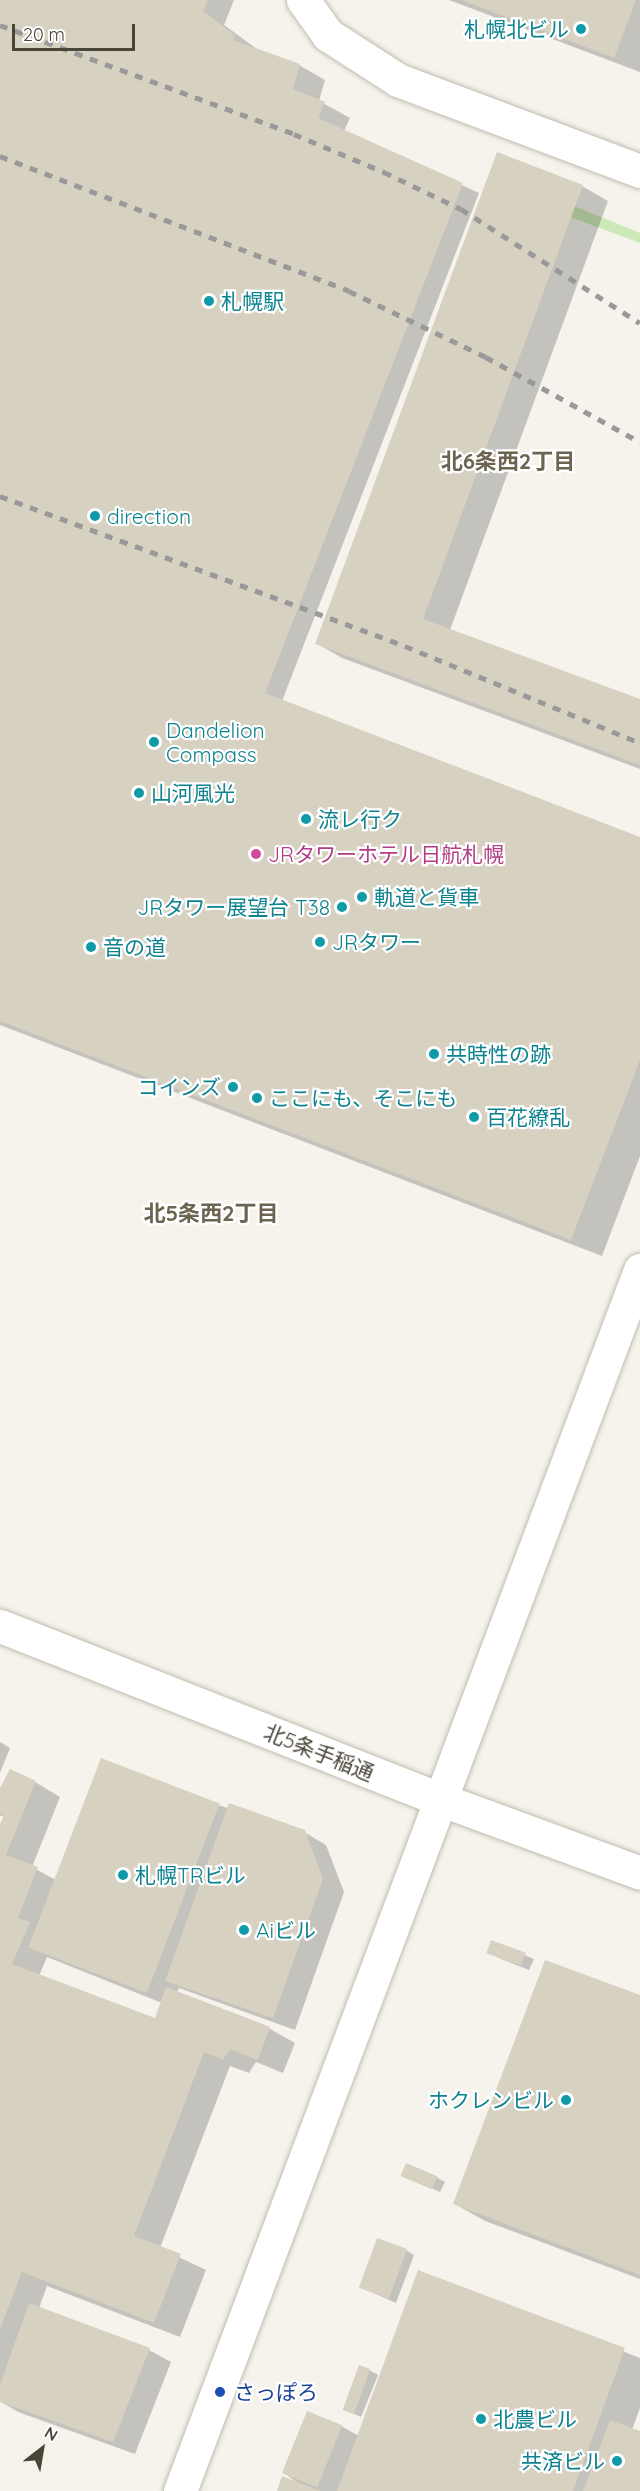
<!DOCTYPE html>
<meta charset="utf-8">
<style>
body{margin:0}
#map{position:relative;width:640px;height:2491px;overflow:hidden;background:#f5f3ec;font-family:Quicksand,"Noto Sans JP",sans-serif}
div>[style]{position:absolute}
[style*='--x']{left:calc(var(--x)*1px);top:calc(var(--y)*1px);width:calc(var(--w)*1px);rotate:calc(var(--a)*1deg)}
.green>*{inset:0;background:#cce8b6}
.shadow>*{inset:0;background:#0003}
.building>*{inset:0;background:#d7d1c1;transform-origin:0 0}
.roads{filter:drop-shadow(0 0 2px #c1bdae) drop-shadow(0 0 2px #c1bdae)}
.minor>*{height:33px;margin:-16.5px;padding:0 16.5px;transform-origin:16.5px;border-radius:16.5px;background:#fff}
.rail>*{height:4.5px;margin-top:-2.25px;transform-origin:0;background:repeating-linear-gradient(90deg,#999 0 8px,transparent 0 16px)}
.dots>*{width:16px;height:16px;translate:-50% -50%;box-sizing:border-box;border:3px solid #fff;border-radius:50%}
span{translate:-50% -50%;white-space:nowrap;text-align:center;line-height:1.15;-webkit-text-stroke:4.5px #fff;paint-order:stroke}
.culture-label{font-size:21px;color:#0d838f}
.right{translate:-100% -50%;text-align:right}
.left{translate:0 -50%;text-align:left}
.hotel-label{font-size:21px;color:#b23c85}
.street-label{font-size:21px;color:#4a4539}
.transit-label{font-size:21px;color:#164399}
.neighbourhood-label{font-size:22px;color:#6c6450;font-weight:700}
.north{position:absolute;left:12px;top:2419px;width:60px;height:60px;-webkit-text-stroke:4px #fff;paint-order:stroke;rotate:31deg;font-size:16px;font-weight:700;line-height:24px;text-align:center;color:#4a4539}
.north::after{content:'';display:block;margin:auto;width:21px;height:27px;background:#4a4539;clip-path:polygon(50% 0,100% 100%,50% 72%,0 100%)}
.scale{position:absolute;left:12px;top:24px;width:123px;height:27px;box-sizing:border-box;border:3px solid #4a4539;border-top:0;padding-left:8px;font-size:18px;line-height:21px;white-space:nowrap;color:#4a4539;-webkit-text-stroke:4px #fff;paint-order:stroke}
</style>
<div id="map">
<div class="green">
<div style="clip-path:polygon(557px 199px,640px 233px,640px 243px,565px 215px)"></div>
</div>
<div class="shadow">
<div style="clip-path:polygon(0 0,234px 0,224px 25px,261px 52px,299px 65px,325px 80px,319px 101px,350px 118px,344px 131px,479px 193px,282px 701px,640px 839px,640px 1156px,602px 1256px,0 1025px)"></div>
<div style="clip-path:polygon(449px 0,640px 0,640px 72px)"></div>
<div style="clip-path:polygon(582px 186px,608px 201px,450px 630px,640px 701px,640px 769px,342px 658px,316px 643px)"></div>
<div style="clip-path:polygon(0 1742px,10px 1748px,0 1773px)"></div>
<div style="clip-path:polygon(evenodd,35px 1782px,60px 1797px,32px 1867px,54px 1879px,218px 1805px,304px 1832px,326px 1845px,344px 1892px,295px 2030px,179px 1988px,177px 1993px,270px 2029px,295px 2043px,283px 2073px,256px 2062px,249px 2073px,230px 2066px,160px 2248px,206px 2270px,180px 2337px,47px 2286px,39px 2308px,149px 2350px,171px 2362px,135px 2454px,18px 2412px,0 2401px,0 1828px,4px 1817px,0 1815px,0 1790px,35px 1782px,47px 1957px,162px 2003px,156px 2019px,39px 1976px,47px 1957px)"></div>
<div style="clip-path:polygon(492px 1942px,534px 1959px,529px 1970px,496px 1957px)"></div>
<div style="clip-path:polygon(640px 1997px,640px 2279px,485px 2221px,455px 2204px)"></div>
<div style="clip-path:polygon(403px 2176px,436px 2177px,445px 2182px,440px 2192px)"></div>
<div style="clip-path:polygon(406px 2250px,414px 2255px,396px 2303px,360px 2287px)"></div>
<div style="clip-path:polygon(419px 2272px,640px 2358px,640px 2408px,632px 2430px,640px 2432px,640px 2491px,278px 2491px,301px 2485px,285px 2474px,341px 2426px,359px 2436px)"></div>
<div style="clip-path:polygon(369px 2370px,378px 2375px,361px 2417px,344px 2409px)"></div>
</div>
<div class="building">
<div style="clip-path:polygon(0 0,208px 0,203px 11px,235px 35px,233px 40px,300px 64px,293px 89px,325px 102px,318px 118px,463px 183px,265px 693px,640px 837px,640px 1060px,571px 1240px,0 1021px)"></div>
<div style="clip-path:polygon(462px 0,636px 0,614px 58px)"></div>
<div style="clip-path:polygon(497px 152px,583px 185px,423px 619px,640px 699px,640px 765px,315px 644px)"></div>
<div style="left:101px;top:1758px;width:127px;height:203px;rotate:21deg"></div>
<div style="clip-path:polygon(10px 1769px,36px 1781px,6px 1855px,38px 1867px,18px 1918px,30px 1922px,12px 1964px,155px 2018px,166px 1987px,270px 2027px,258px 2060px,230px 2049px,223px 2060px,204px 2052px,134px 2236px,181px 2254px,154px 2323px,22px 2272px,0 2329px,0 1824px,4px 1815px,0 1813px,0 1788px)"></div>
<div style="clip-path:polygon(229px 1803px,305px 1830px,323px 1879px,273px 2018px,165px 1981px)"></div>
<div style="left:491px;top:1940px;width:37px;height:14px;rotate:20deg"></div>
<div style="clip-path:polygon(545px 1960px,640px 1995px,640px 2275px,453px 2204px)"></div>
<div style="left:406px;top:2163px;width:34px;height:14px;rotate:23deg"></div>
<div style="left:377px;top:2238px;width:32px;height:53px;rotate:20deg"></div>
<div style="clip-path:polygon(418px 2270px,625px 2348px,573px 2491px,337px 2491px)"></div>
<div style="clip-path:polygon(29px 2303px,150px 2348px,113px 2442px,0 2402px,0 2385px)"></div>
<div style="left:359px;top:2365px;width:12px;height:48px;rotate:20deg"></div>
<div style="left:307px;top:2411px;width:38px;height:67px;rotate:22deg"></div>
<div style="clip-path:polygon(610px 2420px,640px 2431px,640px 2491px,583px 2491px)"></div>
<div style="clip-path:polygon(282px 2476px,320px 2491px,277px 2491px)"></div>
</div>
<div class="roads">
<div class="minor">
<div style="--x:303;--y:0;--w:43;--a:54.5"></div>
<div style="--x:328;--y:35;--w:83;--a:32.7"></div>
<div style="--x:398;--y:80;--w:259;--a:20.6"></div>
<div style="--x:0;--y:1626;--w:475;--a:21.5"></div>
<div style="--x:442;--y:1800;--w:211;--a:20.2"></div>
<div style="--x:180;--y:2491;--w:1305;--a:-69.36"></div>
</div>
</div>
<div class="rail">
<div style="--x:0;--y:25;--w:314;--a:20.3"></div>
<div style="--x:294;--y:134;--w:98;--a:22.9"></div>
<div style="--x:384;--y:172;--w:85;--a:25.7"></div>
<div style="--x:461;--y:209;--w:212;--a:32.5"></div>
<div style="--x:0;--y:156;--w:374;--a:21.1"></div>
<div style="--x:349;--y:291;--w:152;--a:25.7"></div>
<div style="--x:486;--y:357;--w:176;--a:28.9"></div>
<div style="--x:0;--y:496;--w:432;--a:20.3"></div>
<div style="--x:405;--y:646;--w:254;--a:22.4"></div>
</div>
<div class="dots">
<div style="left:581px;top:29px;background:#0f9aa8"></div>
<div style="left:209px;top:301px;background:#0f9aa8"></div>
<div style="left:95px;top:516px;background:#0f9aa8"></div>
<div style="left:154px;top:742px;background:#0f9aa8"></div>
<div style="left:139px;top:793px;background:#0f9aa8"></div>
<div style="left:306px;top:819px;background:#0f9aa8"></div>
<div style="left:256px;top:854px;background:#d1479c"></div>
<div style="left:362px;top:897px;background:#0f9aa8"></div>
<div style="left:342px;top:907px;background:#0f9aa8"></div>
<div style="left:320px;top:942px;background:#0f9aa8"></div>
<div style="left:91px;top:947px;background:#0f9aa8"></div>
<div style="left:434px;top:1054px;background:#0f9aa8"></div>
<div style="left:233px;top:1087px;background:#0f9aa8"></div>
<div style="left:257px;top:1098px;background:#0f9aa8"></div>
<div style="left:474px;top:1117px;background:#0f9aa8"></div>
<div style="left:123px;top:1875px;background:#0f9aa8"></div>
<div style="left:244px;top:1930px;background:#0f9aa8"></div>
<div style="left:566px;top:2100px;background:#0f9aa8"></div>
<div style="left:220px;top:2392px;background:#1a4fb4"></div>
<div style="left:481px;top:2419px;background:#0f9aa8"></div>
<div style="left:617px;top:2461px;background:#0f9aa8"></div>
</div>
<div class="culture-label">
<span class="right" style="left:569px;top:29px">札幌北ビル</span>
<span class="left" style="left:221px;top:301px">札幌駅</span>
<span class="left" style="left:107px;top:516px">direction</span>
<span class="left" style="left:166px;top:742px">Dandelion<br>Compass</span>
<span class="left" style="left:151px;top:793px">山河風光</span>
<span class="left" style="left:318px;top:819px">流レ行ク</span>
<span class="left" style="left:374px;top:897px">軌道と貨車</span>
<span class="right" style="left:330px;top:907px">JRタワー展望台 T38</span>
<span class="left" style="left:332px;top:942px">JRタワー</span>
<span class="left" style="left:103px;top:947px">音の道</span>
<span class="left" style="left:446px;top:1054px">共時性の跡</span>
<span class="right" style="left:221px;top:1087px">コインズ</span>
<span class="left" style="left:269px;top:1098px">ここにも、そこにも</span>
<span class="left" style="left:486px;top:1117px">百花繚乱</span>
<span class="left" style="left:135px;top:1875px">札幌TRビル</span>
<span class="left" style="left:256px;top:1930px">Aiビル</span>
<span class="right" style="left:554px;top:2100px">ホクレンビル</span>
<span class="left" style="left:493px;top:2419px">北農ビル</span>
<span class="right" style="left:605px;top:2461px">共済ビル</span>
</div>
<div class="hotel-label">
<span class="left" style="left:268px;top:854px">JRタワーホテル日航札幌</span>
</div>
<div class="street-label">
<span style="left:319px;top:1752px;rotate:22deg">北5条手稲通</span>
</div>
<div class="transit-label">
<span class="left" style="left:234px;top:2392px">さっぽろ</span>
</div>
<div class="neighbourhood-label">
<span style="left:508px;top:462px">北6条西2丁目</span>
<span style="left:211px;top:1214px">北5条西2丁目</span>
</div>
<div class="north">N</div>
<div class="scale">20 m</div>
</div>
